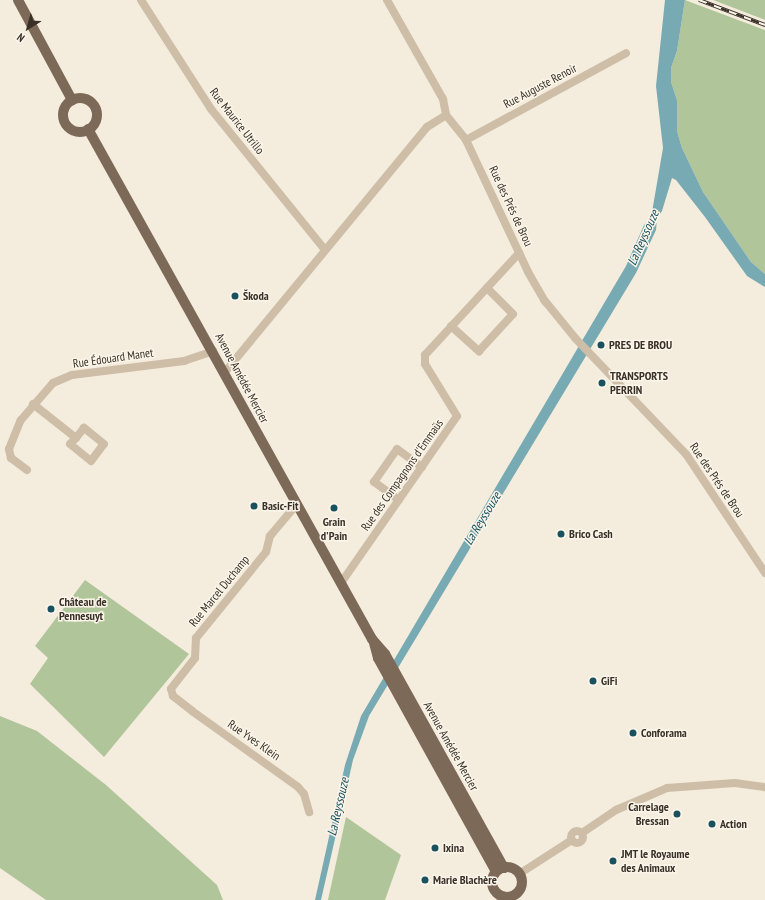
<!DOCTYPE html>
<meta charset="utf-8">
<style>
body{margin:0}
#map{position:relative;width:765px;height:900px;overflow:hidden;background:#f4ecdc;font-family:"PT Sans Narrow",sans-serif}
div>[style]{position:absolute}
[style*='--x']{left:calc(var(--x)*1px);top:calc(var(--y)*1px);width:calc(var(--w)*1px);rotate:calc(var(--a)*1deg)}
.green>*{inset:0;background:#b1c59a}
.water>*{inset:0;background:#78aab4}
.street>*{height:8px;margin:-4px;padding:0 4px;transform-origin:4px;border-radius:4px;background:#cebea7}
.street>.ring{margin:-4px;padding:0;box-sizing:content-box;background:none;border:8px solid #cebea7;border-radius:50%}
.primary>*{height:10px;margin:-5px;padding:0 5px;transform-origin:5px;border-radius:5px;background:#7d6958}
.primary>.ring{margin:-5px;padding:0;box-sizing:content-box;background:none;border:10px solid #7d6958;border-radius:50%}
.rail>*{height:4px;margin-top:-2px;transform-origin:0;background:repeating-linear-gradient(90deg,#fbf5e9 0 8px,#393028 0 16px);box-sizing:border-box;border-block:1px solid #393028}
.dots>*{width:11px;height:11px;translate:-50% -50%;box-sizing:border-box;border:2px solid #fbf5e9;border-radius:50%}
span{translate:-50% -50%;white-space:nowrap;text-align:center;line-height:1.15;-webkit-text-stroke:3px #fbf5e9;paint-order:stroke}
.street-label{font-size:12px;color:#393028}
.poi-label{font-size:12px;color:#393028;font-weight:700}
.left{translate:0 -50%;text-align:left}
.right{translate:-100% -50%;text-align:right}
.water-label{font-size:13px;color:#19515f;font-style:italic}
.north{position:absolute;left:8px;top:8px;width:40px;height:40px;-webkit-text-stroke:3px #fbf5e9;paint-order:stroke;rotate:217deg;font-size:11px;font-weight:700;line-height:16px;text-align:center;color:#393028}
.north::after{content:'';display:block;margin:auto;width:14px;height:18px;background:#393028;clip-path:polygon(50% 0,100% 100%,50% 72%,0 100%)}
</style>
<div id="map">
<div class="green">
<div style="clip-path:polygon(685px 0,765px 30px,765px 274px,751px 262px,703px 192px,682px 148px,677px 131px,677px 100px,671px 82px,671px 68px,677px 51px)"></div>
<div style="clip-path:polygon(713px 0,765px 0,765px 20px)"></div>
<div style="clip-path:polygon(85px 580px,189px 654px,104px 757px,30px 684px,48px 658px,35px 646px)"></div>
<div style="clip-path:polygon(0 716px,37px 731px,106px 785px,217px 885px,223px 900px,46px 900px,0 868px)"></div>
<div style="clip-path:polygon(346px 817px,401px 855px,385px 900px,328px 900px)"></div>
</div>
<div class="water">
<div style="clip-path:polygon(665px 0,685px 0,677px 51px,671px 68px,671px 82px,677px 100px,677px 131px,682px 148px,703px 192px,751px 262px,765px 274px,765px 287px,747px 276px,705px 217px,676px 180px,672px 178px,662px 211px,657px 218px,656px 230px,636px 273px,369px 716px,353px 760px,321px 900px,315px 900px,345px 765px,361px 716px,626px 266px,644px 225px,651px 218px,663px 148px,656px 86px)"></div>
</div>
<div class="street">
<div style="--x:141;--y:0;--w:130;--a:57.3"></div>
<div style="--x:211;--y:109;--w:181;--a:51"></div>
<div style="--x:387;--y:0;--w:114;--a:60.5"></div>
<div style="--x:443;--y:99;--w:16;--a:79"></div>
<div style="--x:466;--y:140;--w:182;--a:-28.5"></div>
<div style="--x:451;--y:326;--w:38;--a:42"></div>
<div style="--x:479;--y:351;--w:50;--a:-47.4"></div>
<div style="--x:513;--y:314;--w:37;--a:-135"></div>
<div style="--x:225;--y:372;--w:318;--a:-50.5"></div>
<div style="--x:427;--y:127;--w:22;--a:-32"></div>
<div style="--x:446;--y:115;--w:32;--a:51"></div>
<div style="--x:466;--y:140;--w:146;--a:64.8"></div>
<div style="--x:528;--y:272;--w:34;--a:60"></div>
<div style="--x:545;--y:301;--w:49;--a:50.8"></div>
<div style="--x:576;--y:339;--w:159;--a:46.3"></div>
<div style="--x:686;--y:454;--w:143;--a:56.4"></div>
<div style="--x:33;--y:404;--w:55;--a:38.3"></div>
<div style="--x:76;--y:438;--w:8;--a:135"></div>
<div style="--x:70;--y:444;--w:27;--a:39"></div>
<div style="--x:91;--y:461;--w:21;--a:-53"></div>
<div style="--x:104;--y:444;--w:26;--a:-141"></div>
<div style="--x:84;--y:428;--w:13;--a:129"></div>
<div style="--x:27;--y:470;--w:20;--a:-143"></div>
<div style="--x:11;--y:458;--w:9;--a:-103"></div>
<div style="--x:9;--y:449;--w:31;--a:-68"></div>
<div style="--x:21;--y:420;--w:49;--a:-49.1"></div>
<div style="--x:53;--y:383;--w:21;--a:-23"></div>
<div style="--x:72;--y:375;--w:113;--a:-7.1"></div>
<div style="--x:184;--y:361;--w:31;--a:-19"></div>
<div style="--x:399;--y:500;--w:31;--a:-144"></div>
<div style="--x:374;--y:482;--w:40;--a:-55.1"></div>
<div style="--x:397;--y:449;--w:31;--a:36"></div>
<div style="--x:297;--y:504;--w:42;--a:130.2"></div>
<div style="--x:270;--y:536;--w:16;--a:104"></div>
<div style="--x:266;--y:552;--w:111;--a:129.1"></div>
<div style="--x:196;--y:638;--w:20;--a:93"></div>
<div style="--x:195;--y:658;--w:39;--a:128"></div>
<div style="--x:171;--y:689;--w:7;--a:74"></div>
<div style="--x:173;--y:696;--w:24;--a:38"></div>
<div style="--x:192;--y:711;--w:130;--a:35.6"></div>
<div style="--x:298;--y:787;--w:9;--a:49"></div>
<div style="--x:304;--y:794;--w:19;--a:74"></div>
<div style="--x:341;--y:583;--w:203;--a:-55.2"></div>
<div style="--x:457;--y:416;--w:61;--a:-121.6"></div>
<div style="--x:425;--y:364;--w:9;--a:-90"></div>
<div style="--x:425;--y:355;--w:139;--a:-47.3"></div>
<div class="ring" style="left:571px;top:831px;width:4px;height:4px"></div>
<div style="--x:582;--y:833;--w:41;--a:-34.1"></div>
<div style="--x:616;--y:810;--w:56;--a:-23.3"></div>
<div style="--x:667;--y:788;--w:68;--a:-4.2"></div>
<div style="--x:735;--y:783;--w:30;--a:8"></div>
<div style="--x:519;--y:874;--w:63;--a:-32.7"></div>
<div style="--x:500;--y:900;--w:4;--a:-56"></div>
</div>
<div class="primary">
<div style="--x:18;--y:0;--w:114;--a:61.6"></div>
<div class="ring" style="left:63px;top:98px;width:24px;height:24px"></div>
<div style="--x:88;--y:129;--w:584;--a:60.89"></div>
<div style="--x:372;--y:639;--w:20;--a:49"></div>
<div style="--x:385;--y:654;--w:245;--a:60.9"></div>
<div style="--x:374;--y:643;--w:16;--a:75"></div>
<div style="--x:378;--y:658;--w:244;--a:61.1"></div>
<div class="ring" style="left:492px;top:867px;width:20px;height:20px"></div>
</div>
<div class="rail">
<div style="--x:699;--y:0;--w:71;--a:20.7"></div>
</div>
<div class="dots">
<div style="left:235px;top:296px;background:#19515f"></div>
<div style="left:601px;top:345px;background:#19515f"></div>
<div style="left:602px;top:383px;background:#19515f"></div>
<div style="left:254px;top:506px;background:#19515f"></div>
<div style="left:334px;top:508px;background:#19515f"></div>
<div style="left:561px;top:534px;background:#19515f"></div>
<div style="left:51px;top:609px;background:#19515f"></div>
<div style="left:593px;top:681px;background:#19515f"></div>
<div style="left:633px;top:733px;background:#19515f"></div>
<div style="left:677px;top:814px;background:#19515f"></div>
<div style="left:712px;top:824px;background:#19515f"></div>
<div style="left:435px;top:848px;background:#19515f"></div>
<div style="left:613px;top:861px;background:#19515f"></div>
<div style="left:425px;top:880px;background:#19515f"></div>
</div>
<div class="street-label">
<span style="left:540px;top:86px;rotate:-28deg">Rue Auguste Renoir</span>
<span style="left:237px;top:121px;rotate:52deg">Rue Maurice Utrillo</span>
<span style="left:511px;top:206px;rotate:65deg">Rue des Prés de Brou</span>
<span style="left:113px;top:358px;rotate:-8deg">Rue Édouard Manet</span>
<span style="left:242px;top:378px;rotate:62deg">Avenue Amédée Mercier</span>
<span style="left:402px;top:475px;rotate:-55deg">Rue des Compagnons d'Emmaüs</span>
<span style="left:717px;top:480px;rotate:56deg">Rue des Prés de Brou</span>
<span style="left:219px;top:591px;rotate:-51deg">Rue Marcel Duchamp</span>
<span style="left:254px;top:740px;rotate:35deg">Rue Yves Klein</span>
<span style="left:451px;top:746px;rotate:61deg">Avenue Amédée Mercier</span>
</div>
<div class="poi-label">
<span class="left" style="left:243px;top:296px">Škoda</span>
<span class="left" style="left:609px;top:345px">PRES DE BROU</span>
<span class="left" style="left:610px;top:383px">TRANSPORTS<br>PERRIN</span>
<span class="left" style="left:262px;top:506px">Basic-Fit</span>
<span style="left:334px;top:529px">Grain<br>d'Pain</span>
<span class="left" style="left:569px;top:534px">Brico Cash</span>
<span class="left" style="left:59px;top:609px">Château de<br>Pennesuyt</span>
<span class="left" style="left:601px;top:681px">GiFi</span>
<span class="left" style="left:641px;top:733px">Conforama</span>
<span class="right" style="left:669px;top:814px">Carrelage<br>Bressan</span>
<span class="left" style="left:720px;top:824px">Action</span>
<span class="left" style="left:443px;top:848px">Ixina</span>
<span class="left" style="left:621px;top:861px">JMT le Royaume<br>des Animaux</span>
<span class="left" style="left:433px;top:880px">Marie Blachère</span>
</div>
<div class="water-label">
<span style="left:644px;top:238px;rotate:-66deg">La Reyssouze</span>
<span style="left:483px;top:519px;rotate:-59deg">La Reyssouze</span>
<span style="left:339px;top:807px;rotate:-77deg">La Reyssouze</span>
</div>
<div class="north">N</div>
</div>
